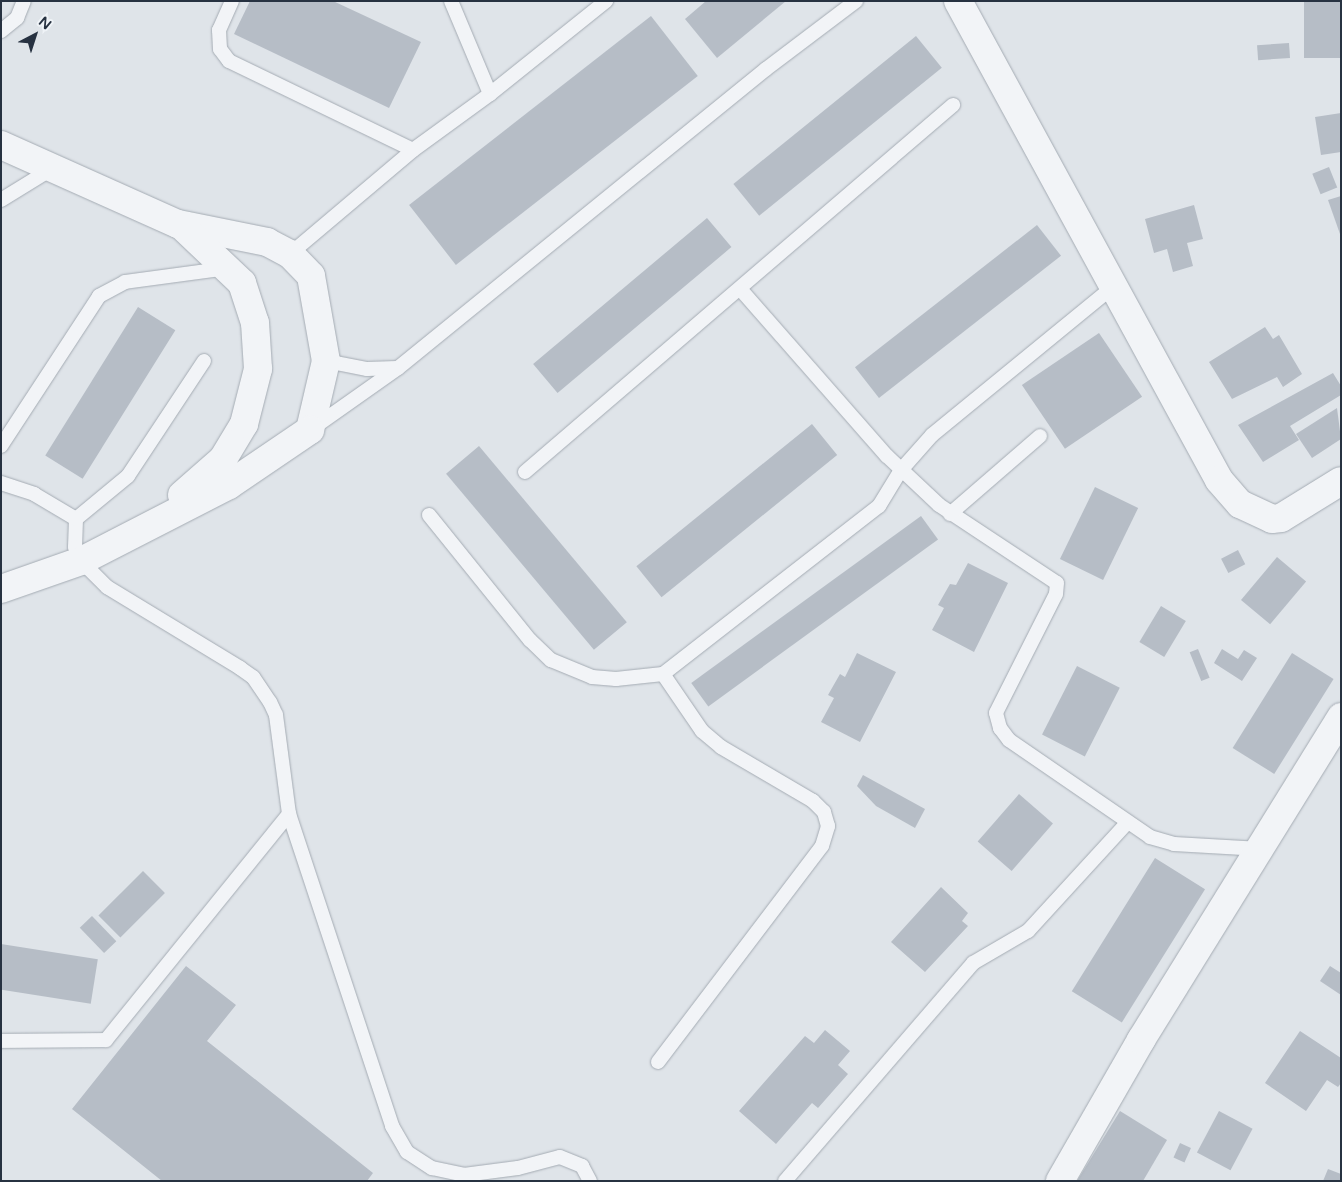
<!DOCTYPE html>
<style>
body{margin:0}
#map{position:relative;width:1342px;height:1182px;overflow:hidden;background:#dfe4e9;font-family:"Varela Round",sans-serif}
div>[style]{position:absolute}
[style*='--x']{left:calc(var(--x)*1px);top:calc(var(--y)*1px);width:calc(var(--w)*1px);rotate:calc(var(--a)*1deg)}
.building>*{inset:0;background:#b6bdc6;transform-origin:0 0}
.roads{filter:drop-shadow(0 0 1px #a4abb3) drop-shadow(0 0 1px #a4abb3)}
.service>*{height:14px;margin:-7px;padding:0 7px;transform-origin:7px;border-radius:7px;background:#f2f4f7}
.minor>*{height:28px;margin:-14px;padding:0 14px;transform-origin:14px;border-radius:14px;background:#f2f4f7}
span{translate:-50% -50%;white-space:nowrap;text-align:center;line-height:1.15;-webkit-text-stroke:4px #eff3f7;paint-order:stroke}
.frame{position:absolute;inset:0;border:2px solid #273241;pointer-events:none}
.north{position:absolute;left:10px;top:10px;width:50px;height:50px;-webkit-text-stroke:4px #eff3f7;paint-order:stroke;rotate:40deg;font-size:14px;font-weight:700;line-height:20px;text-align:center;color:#273241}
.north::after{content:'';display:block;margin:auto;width:18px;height:22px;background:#273241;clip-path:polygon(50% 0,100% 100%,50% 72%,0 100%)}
</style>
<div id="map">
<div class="building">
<div style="clip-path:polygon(250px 1px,333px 1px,421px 42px,389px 108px,234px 34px)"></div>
<div style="clip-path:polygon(706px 1px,786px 1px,717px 58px,685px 19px)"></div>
<div style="left:1304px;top:1px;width:37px;height:57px"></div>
<div style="left:651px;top:16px;width:76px;height:307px;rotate:52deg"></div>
<div style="left:916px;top:36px;width:41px;height:235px;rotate:51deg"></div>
<div style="left:1289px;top:43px;width:15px;height:32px;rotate:86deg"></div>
<div style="clip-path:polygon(1341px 113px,1341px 152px,1321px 155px,1315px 117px)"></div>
<div style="left:1329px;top:167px;width:22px;height:18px;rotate:68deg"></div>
<div style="clip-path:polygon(1341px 196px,1341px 234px,1340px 234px,1328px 200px)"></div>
<div style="clip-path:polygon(1194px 205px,1203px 239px,1187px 243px,1193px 266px,1173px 272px,1167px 249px,1154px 253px,1145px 219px)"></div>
<div style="left:707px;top:218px;width:38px;height:227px;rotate:50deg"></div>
<div style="left:1037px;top:225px;width:39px;height:231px;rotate:52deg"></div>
<div style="left:138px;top:307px;width:44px;height:175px;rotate:32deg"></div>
<div style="clip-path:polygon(1265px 327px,1273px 339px,1279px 335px,1302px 374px,1283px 387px,1277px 377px,1232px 399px,1209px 362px)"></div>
<div style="left:1099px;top:333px;width:77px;height:93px;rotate:56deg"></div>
<div style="clip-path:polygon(1333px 373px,1341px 386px,1341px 395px,1290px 426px,1299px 440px,1263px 462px,1238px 425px)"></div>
<div style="clip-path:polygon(1337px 408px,1341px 439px,1312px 458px,1296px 434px)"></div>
<div style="left:812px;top:424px;width:40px;height:226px;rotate:51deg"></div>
<div style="left:479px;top:446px;width:230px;height:43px;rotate:50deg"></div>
<div style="left:1095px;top:487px;width:48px;height:80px;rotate:26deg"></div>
<div style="left:921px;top:516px;width:29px;height:284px;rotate:54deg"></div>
<div style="left:1238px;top:550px;width:16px;height:19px;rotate:63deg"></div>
<div style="left:1277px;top:557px;width:38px;height:56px;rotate:40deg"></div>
<div style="clip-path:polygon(968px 563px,1008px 583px,974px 652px,932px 630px,944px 608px,938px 605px,950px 584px,956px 585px)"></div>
<div style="left:1161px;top:606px;width:29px;height:42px;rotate:31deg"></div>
<div style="left:1198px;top:649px;width:31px;height:9px;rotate:68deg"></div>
<div style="clip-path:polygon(1222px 649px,1238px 659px,1244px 650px,1257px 658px,1242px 681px,1214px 663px)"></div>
<div style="clip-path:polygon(857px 653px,896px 672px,860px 742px,821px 722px,834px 698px,828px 695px,840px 674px,845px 677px)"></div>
<div style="left:1292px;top:653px;width:49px;height:112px;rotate:32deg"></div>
<div style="left:1077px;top:666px;width:48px;height:77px;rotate:27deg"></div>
<div style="clip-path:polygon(863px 775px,925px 809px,915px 828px,876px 806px,857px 786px)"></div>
<div style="left:1019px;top:794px;width:45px;height:63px;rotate:41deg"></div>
<div style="left:1155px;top:858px;width:59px;height:157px;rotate:32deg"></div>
<div style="left:143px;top:871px;width:31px;height:63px;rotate:45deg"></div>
<div style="clip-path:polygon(941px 887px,968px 913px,962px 921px,968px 926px,925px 972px,891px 942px)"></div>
<div style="left:92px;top:916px;width:35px;height:17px;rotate:46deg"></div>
<div style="left:1px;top:944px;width:98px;height:45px;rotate:9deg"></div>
<div style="clip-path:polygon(186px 966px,236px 1005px,207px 1041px,373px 1173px,367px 1181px,162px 1181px,72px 1109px)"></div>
<div style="clip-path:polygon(1330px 966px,1341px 973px,1341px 995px,1320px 981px)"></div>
<div style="clip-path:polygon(825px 1030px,850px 1051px,838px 1065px,848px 1074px,818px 1108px,812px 1103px,776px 1144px,739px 1111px,805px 1036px,814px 1043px)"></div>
<div style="clip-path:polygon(1300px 1031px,1341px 1058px,1341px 1083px,1338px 1087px,1327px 1080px,1306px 1111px,1265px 1083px)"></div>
<div style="clip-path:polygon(1120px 1111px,1167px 1140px,1143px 1181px,1077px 1181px)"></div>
<div style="left:1219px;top:1111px;width:38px;height:47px;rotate:28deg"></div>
<div style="left:1180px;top:1143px;width:12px;height:16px;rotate:24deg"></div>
<div style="clip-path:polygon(1328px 1169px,1341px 1174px,1341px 1181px,1323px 1181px)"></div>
</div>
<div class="roads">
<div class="service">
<div style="--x:232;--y:1;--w:32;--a:114"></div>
<div style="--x:219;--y:30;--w:19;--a:87"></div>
<div style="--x:220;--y:49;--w:15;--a:53"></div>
<div style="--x:229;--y:61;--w:204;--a:25.8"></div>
<div style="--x:451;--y:1;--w:101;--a:67.2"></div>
<div style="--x:1;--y:31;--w:21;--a:-39"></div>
<div style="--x:17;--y:18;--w:18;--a:-68"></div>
<div style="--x:1;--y:200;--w:61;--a:-31.6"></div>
<div style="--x:290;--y:254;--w:161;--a:-40.2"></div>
<div style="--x:413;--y:150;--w:95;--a:-36"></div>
<div style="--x:490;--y:94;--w:149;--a:-38.7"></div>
<div style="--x:741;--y:290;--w:221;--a:48.7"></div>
<div style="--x:887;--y:456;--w:71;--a:43.3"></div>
<div style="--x:939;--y:505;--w:141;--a:33.5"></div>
<div style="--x:1057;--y:583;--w:11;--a:95"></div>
<div style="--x:1056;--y:594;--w:133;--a:116.8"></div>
<div style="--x:996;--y:713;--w:16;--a:75"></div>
<div style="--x:1000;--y:728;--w:15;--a:53"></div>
<div style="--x:1009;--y:740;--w:171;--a:34.5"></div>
<div style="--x:1150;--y:837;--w:25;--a:16"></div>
<div style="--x:1174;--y:844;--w:87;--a:3.3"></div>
<div style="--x:204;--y:361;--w:138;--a:123.5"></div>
<div style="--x:128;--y:476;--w:67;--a:140.4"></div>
<div style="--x:76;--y:519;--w:28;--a:92"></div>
<div style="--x:75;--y:547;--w:15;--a:67"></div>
<div style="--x:81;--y:561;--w:37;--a:45"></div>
<div style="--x:107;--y:587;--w:156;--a:31.3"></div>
<div style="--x:240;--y:668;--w:16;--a:35"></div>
<div style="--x:253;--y:677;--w:30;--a:56"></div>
<div style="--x:270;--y:702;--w:14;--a:65"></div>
<div style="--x:276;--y:715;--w:100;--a:82.5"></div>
<div style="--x:289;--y:814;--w:329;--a:71.7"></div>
<div style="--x:392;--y:1126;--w:30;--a:60"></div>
<div style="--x:407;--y:1152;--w:30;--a:33"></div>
<div style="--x:432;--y:1168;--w:33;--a:12"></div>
<div style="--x:464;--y:1175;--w:54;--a:-7.4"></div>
<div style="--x:518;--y:1168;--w:43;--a:-14.7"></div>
<div style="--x:560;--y:1157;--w:24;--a:22"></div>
<div style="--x:582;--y:1166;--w:17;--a:62"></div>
<div style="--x:326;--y:361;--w:42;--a:11"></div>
<div style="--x:367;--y:369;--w:30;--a:-2"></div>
<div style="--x:313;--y:428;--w:104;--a:-35.2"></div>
<div style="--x:398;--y:368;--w:474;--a:-39.1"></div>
<div style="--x:766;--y:69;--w:113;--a:-37.1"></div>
<div style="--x:1;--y:446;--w:179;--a:-56.8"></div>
<div style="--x:99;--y:296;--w:30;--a:-28"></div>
<div style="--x:125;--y:282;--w:104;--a:-7.7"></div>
<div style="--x:525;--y:472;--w:564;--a:-40.61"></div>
<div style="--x:1;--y:483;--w:35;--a:18"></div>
<div style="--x:34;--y:494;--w:49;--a:30.8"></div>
<div style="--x:950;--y:514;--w:119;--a:-40.9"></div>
<div style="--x:429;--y:515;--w:161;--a:51.1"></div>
<div style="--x:530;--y:640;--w:29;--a:44"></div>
<div style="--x:551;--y:660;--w:44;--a:22.5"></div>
<div style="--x:592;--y:677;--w:24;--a:5"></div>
<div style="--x:616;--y:679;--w:47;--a:-6.1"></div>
<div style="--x:663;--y:674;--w:274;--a:-37.9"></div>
<div style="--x:879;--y:506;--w:42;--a:-58.6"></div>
<div style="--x:901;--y:470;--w:47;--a:-48.5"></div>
<div style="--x:932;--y:435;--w:237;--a:-39.3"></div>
<div style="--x:1;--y:1041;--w:105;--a:-0.5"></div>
<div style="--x:106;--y:1040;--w:291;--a:-51"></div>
<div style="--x:658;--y:1062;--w:271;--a:-52.8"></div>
<div style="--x:822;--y:846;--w:21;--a:-73"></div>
<div style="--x:828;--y:826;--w:15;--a:-106"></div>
<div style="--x:824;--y:812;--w:16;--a:-135"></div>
<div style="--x:813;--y:801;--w:107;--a:-149.6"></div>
<div style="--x:721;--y:747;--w:25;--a:-140"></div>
<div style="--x:702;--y:731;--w:69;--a:-124.4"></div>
<div style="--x:785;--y:1181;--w:288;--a:-49.2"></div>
<div style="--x:973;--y:963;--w:64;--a:-30.2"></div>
<div style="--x:1028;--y:931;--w:147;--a:-47.5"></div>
</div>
<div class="minor">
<div style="--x:958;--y:1;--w:545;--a:61.41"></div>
<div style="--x:1219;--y:480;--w:32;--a:49"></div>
<div style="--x:1240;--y:504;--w:35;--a:25"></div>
<div style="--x:1272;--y:519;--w:9;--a:-6"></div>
<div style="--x:1281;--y:518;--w:70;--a:-31.7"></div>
<div style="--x:1;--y:145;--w:194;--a:24.1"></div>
<div style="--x:178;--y:224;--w:91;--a:11.4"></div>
<div style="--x:267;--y:242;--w:26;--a:28"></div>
<div style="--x:290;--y:254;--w:30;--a:46"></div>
<div style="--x:311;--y:276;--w:86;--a:80"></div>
<div style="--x:326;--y:361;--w:71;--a:103.1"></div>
<div style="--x:310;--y:430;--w:98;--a:145.8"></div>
<div style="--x:229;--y:485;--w:166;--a:152.8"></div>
<div style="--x:81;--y:561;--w:85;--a:160.7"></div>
<div style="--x:182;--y:495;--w:55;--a:-41.3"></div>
<div style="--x:223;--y:459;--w:41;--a:-59"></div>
<div style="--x:244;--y:424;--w:57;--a:-75.7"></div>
<div style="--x:258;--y:369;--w:46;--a:-93.7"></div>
<div style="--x:255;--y:323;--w:42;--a:-108"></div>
<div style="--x:242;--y:283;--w:79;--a:-136.5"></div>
<div style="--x:1060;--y:1181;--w:163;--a:-60.1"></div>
<div style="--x:1141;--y:1040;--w:380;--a:-58.2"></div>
</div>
</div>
<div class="frame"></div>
<div class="north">N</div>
</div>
